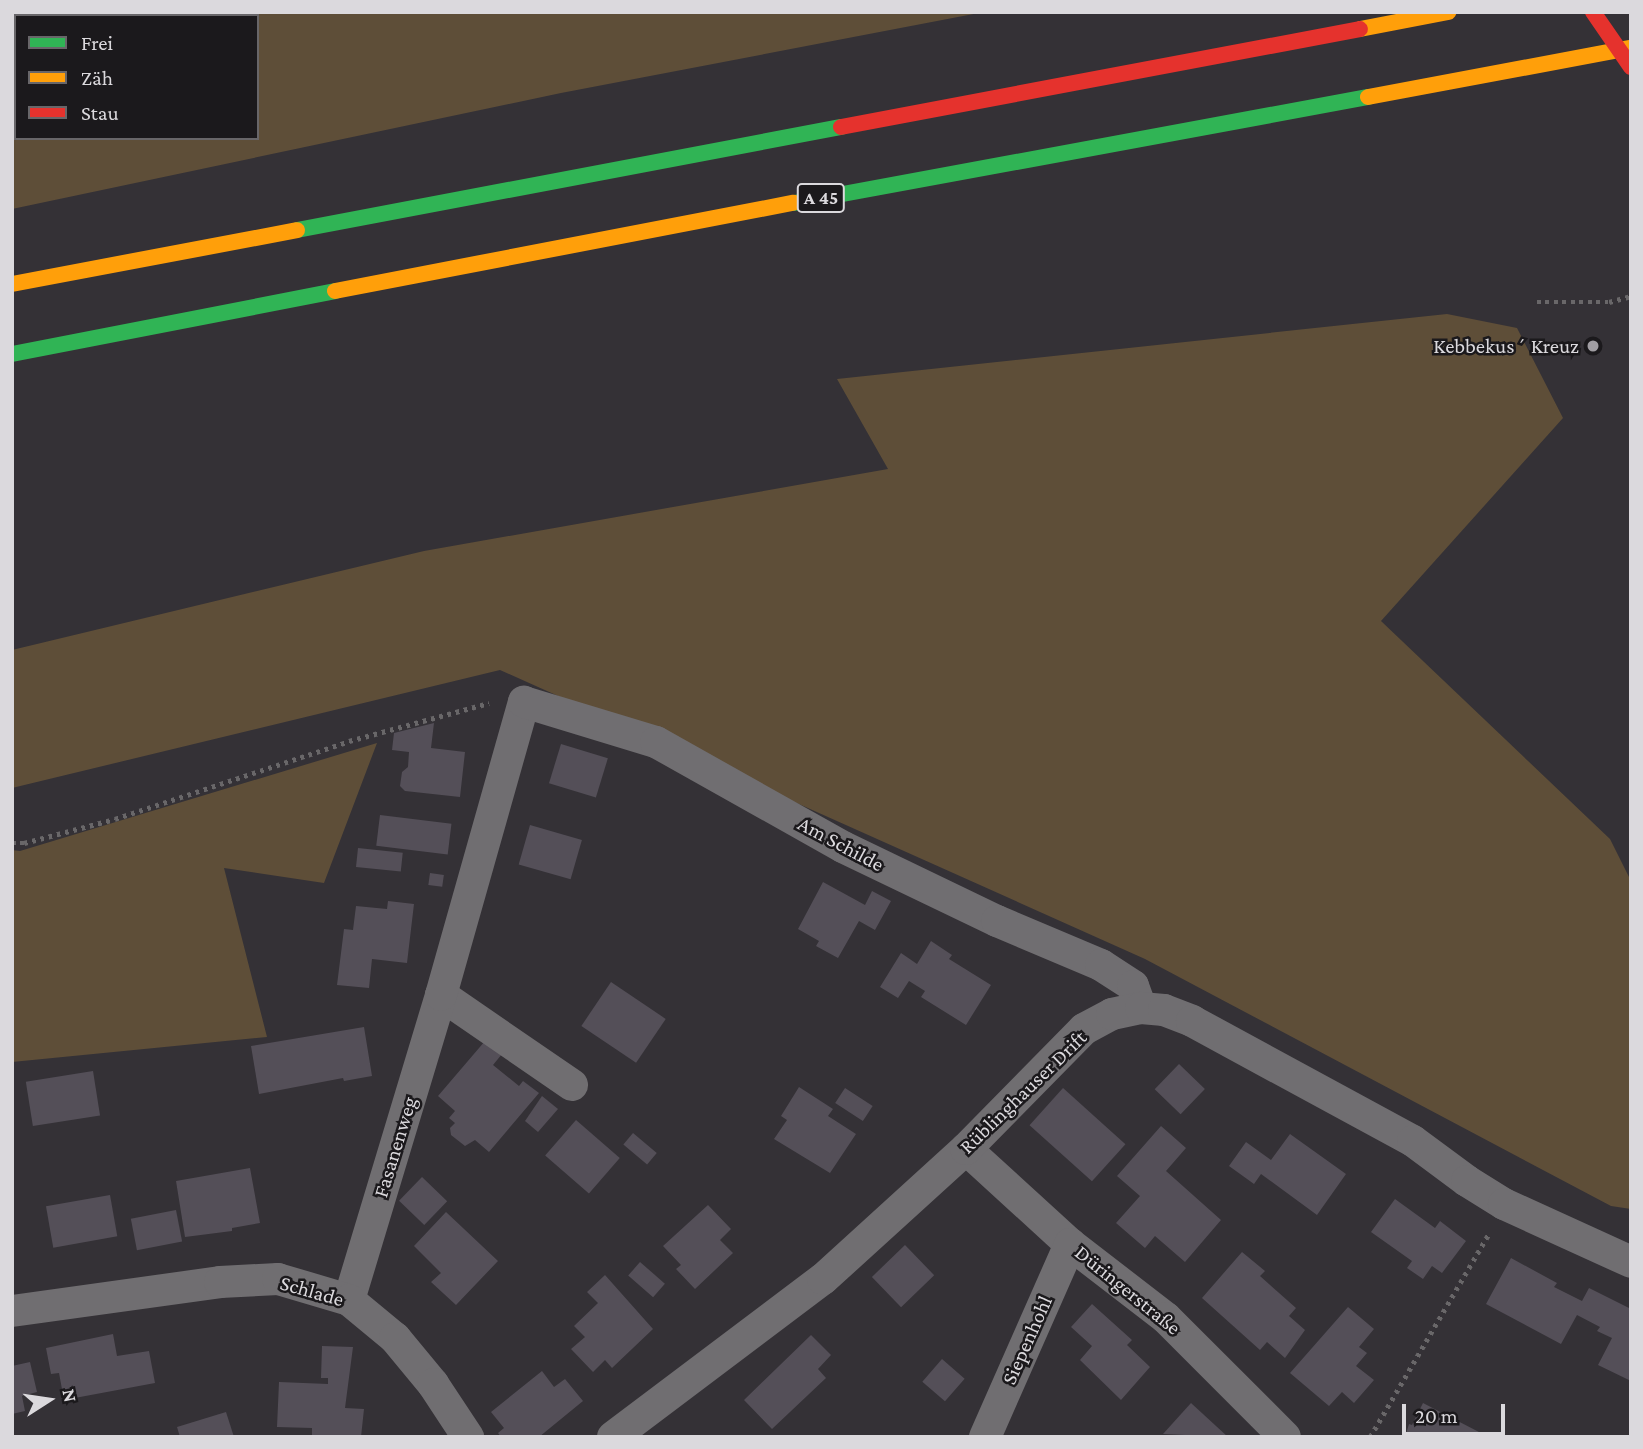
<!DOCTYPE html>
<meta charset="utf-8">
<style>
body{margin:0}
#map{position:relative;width:1643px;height:1449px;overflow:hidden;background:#343136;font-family:"Crimson Pro",serif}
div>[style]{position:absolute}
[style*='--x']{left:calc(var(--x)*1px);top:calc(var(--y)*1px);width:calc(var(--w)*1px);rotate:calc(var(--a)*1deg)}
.green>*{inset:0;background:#5e4e38}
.building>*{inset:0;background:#544f58;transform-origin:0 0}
.path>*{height:4.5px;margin-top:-2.25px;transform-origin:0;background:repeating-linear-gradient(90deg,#696769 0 3.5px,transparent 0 8.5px)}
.street>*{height:32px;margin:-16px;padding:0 16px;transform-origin:16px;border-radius:16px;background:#706e71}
.fast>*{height:16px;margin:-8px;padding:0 8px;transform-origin:8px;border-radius:8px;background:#30b455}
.slow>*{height:16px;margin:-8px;padding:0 8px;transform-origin:8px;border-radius:8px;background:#ff9f0a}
.jam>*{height:16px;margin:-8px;padding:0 8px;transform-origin:8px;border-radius:8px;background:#e5322d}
.jam-bridge>*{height:16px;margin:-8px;padding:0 8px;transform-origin:8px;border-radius:8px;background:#e5322d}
.dots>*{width:19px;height:19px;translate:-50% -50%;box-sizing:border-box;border:4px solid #1b191c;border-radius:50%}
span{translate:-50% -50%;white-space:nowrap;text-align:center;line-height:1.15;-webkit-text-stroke:5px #1b191c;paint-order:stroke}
.shield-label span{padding:2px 5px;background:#1b191c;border:2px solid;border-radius:5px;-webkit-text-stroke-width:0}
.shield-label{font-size:19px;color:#dbd9dd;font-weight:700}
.poi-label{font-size:21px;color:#dbd9dd}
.right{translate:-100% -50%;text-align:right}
.street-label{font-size:21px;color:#dbd9dd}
.frame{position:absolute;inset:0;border:14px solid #dbd9dd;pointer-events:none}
.legend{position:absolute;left:14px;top:14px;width:245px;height:126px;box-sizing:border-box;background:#1b191c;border:2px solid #686669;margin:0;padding:9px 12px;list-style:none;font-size:21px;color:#dbd9dd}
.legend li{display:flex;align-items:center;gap:14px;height:35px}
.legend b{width:35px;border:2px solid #686669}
.north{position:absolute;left:14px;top:1365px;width:70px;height:70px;-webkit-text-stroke:5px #1b191c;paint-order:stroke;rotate:78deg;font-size:19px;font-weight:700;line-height:28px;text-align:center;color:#dbd9dd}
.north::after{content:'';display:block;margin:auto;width:24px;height:32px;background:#dbd9dd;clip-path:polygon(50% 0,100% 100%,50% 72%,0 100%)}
.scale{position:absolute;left:1402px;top:1404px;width:103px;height:32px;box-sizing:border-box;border:4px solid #dbd9dd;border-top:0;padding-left:9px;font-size:21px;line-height:24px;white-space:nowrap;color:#dbd9dd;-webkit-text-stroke:5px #1b191c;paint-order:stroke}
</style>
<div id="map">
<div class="green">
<div style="clip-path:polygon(evenodd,12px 12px,984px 12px,561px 93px,12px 209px,12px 12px,16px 16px,257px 16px,257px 138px,16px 138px,16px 16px)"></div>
<div style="clip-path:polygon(1447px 314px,1517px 328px,1563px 418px,1381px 621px,1610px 839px,1631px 881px,1631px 1209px,1611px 1206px,1145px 959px,500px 670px,12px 788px,12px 650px,424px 551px,888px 469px,837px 379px)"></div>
<div style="clip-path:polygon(377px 743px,324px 883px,224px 868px,267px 1037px,12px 1062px,12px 850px,20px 851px)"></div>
</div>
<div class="building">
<div style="clip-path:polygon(434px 723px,431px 748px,465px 752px,460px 797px,405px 791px,400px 786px,402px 772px,408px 767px,409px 752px,392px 750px,394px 733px)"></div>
<div style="left:561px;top:744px;width:49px;height:41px;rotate:17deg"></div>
<div style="left:380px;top:815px;width:72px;height:31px;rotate:7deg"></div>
<div style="left:530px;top:825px;width:54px;height:41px;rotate:16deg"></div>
<div style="left:358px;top:848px;width:45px;height:19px;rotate:6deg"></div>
<div style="left:430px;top:873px;width:14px;height:12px;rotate:8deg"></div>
<div style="clip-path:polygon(823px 882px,865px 905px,872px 891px,891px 901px,875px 930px,859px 921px,838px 958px,816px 946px,819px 941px,798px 929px)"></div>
<div style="clip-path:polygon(388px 901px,414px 904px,407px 963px,372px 959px,369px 988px,337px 985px,344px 929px,353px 930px,356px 906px,387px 909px)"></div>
<div style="clip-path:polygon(931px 941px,952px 955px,949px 959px,991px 985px,966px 1025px,921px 997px,925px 991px,909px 981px,898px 998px,880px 987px,901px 953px,917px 964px)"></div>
<div style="left:611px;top:982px;width:66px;height:53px;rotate:34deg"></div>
<div style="clip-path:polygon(364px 1027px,372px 1076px,344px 1081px,343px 1078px,259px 1094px,251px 1046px)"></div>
<div style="clip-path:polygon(485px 1041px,502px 1054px,493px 1065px,519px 1086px,523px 1081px,539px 1093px,489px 1152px,475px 1140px,465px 1146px,451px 1135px,450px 1128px,455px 1123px,449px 1118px,455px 1111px,438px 1096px)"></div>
<div style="left:1179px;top:1064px;width:36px;height:35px;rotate:44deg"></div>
<div style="left:93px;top:1071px;width:45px;height:68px;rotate:81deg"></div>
<div style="clip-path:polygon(799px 1087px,833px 1109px,828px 1116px,856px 1134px,830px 1173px,774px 1139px,787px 1120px,781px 1116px)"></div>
<div style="left:845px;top:1088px;width:33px;height:18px;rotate:33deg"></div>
<div style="left:1063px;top:1088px;width:84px;height:50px;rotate:42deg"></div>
<div style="clip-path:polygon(542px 1096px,558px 1109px,538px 1132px,525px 1121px)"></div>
<div style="left:576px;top:1120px;width:58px;height:47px;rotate:41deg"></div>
<div style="clip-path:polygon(1161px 1126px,1186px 1148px,1166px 1171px,1221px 1220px,1185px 1262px,1155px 1236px,1145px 1248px,1116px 1223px,1140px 1196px,1117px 1176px)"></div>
<div style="left:633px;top:1133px;width:31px;height:15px;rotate:40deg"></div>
<div style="clip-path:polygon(1290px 1134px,1346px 1174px,1317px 1215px,1261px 1174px,1254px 1184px,1229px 1166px,1246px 1142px,1271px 1160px)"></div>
<div style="clip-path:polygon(250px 1168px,260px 1223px,232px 1228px,232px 1231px,185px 1237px,176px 1181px)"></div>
<div style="left:422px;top:1177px;width:35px;height:33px;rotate:44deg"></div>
<div style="left:110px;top:1195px;width:42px;height:65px;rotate:80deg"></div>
<div style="clip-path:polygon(1395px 1199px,1435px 1228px,1440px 1221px,1466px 1241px,1442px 1273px,1432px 1266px,1423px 1279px,1407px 1268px,1412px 1261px,1371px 1232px)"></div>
<div style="clip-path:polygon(708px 1205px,731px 1229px,720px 1240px,733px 1253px,695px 1289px,676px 1269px,681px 1265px,663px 1246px)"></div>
<div style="left:176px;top:1210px;width:32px;height:46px;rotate:79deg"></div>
<div style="clip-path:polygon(446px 1212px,498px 1261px,456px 1305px,431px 1282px,441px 1273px,414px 1246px)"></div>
<div style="left:905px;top:1245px;width:42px;height:46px;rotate:46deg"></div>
<div style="clip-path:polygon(1242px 1252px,1265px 1271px,1260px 1276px,1296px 1308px,1289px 1316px,1305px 1330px,1285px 1358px,1267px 1342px,1260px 1350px,1202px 1298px)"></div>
<div style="clip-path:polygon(1511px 1258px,1557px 1283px,1554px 1287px,1582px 1301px,1589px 1288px,1631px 1309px,1631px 1381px,1598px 1365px,1612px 1338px,1597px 1331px,1600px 1327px,1577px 1315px,1561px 1344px,1486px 1304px)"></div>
<div style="left:640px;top:1262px;width:33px;height:18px;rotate:41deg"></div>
<div style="clip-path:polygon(605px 1275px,653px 1329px,612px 1368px,605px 1360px,593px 1372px,571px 1349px,585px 1337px,574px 1326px,598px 1303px,587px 1292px)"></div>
<div style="clip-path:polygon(1092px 1304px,1132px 1340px,1127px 1345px,1150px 1367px,1121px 1400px,1080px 1360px,1092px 1346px,1071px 1327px)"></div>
<div style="clip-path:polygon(1348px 1307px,1374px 1329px,1359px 1347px,1367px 1353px,1356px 1366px,1374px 1380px,1354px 1403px,1342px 1392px,1329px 1406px,1290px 1373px)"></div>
<div style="clip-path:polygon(113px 1334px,117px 1356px,149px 1351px,155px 1383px,64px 1400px,59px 1373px,51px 1374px,46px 1348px)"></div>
<div style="clip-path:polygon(811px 1335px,831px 1355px,818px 1369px,826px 1378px,772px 1429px,744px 1400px)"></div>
<div style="clip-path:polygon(322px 1346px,353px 1347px,345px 1408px,364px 1409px,361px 1437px,312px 1437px,312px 1428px,277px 1427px,279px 1382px,328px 1384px,328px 1378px,321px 1378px)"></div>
<div style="left:942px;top:1359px;width:30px;height:30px;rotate:41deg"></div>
<div style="clip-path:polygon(30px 1362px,37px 1392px,22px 1396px,25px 1411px,12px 1414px,12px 1366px)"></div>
<div style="clip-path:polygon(542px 1371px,554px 1387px,565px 1379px,583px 1401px,539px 1437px,501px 1437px,498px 1433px,504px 1428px,491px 1412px)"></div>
<div style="clip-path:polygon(1191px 1403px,1228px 1437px,1163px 1434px)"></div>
<div style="clip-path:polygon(1423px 1403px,1479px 1432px,1476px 1437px,1405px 1437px,1409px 1424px,1412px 1425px)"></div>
<div style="clip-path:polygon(226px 1412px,234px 1437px,180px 1437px,177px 1427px)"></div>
</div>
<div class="path">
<div style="--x:1537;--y:302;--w:72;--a:0"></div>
<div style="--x:1609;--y:302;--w:23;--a:-15"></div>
<div style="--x:12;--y:843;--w:12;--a:0"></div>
<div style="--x:24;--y:843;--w:94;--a:-14.8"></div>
<div style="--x:115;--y:819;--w:247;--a:-18.4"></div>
<div style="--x:349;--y:741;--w:145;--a:-15.2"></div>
<div style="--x:1370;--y:1437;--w:236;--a:-59.7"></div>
</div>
<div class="street">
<div style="--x:441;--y:995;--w:159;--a:34.5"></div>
<div style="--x:966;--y:1149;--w:141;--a:42.4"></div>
<div style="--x:1070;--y:1244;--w:121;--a:37.6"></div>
<div style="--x:1166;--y:1318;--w:168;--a:45"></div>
<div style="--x:349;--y:1300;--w:319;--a:-73.2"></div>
<div style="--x:441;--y:995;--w:305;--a:-74.2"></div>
<div style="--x:524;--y:702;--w:138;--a:16.9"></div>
<div style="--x:656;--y:742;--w:214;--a:29.3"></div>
<div style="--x:843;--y:847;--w:171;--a:25.7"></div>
<div style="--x:997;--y:921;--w:113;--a:22.9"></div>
<div style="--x:1101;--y:965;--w:38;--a:33"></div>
<div style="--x:1133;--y:986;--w:23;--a:70"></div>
<div style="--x:12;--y:1311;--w:210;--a:-7.9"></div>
<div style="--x:220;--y:1282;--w:58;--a:-3"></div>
<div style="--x:278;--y:1279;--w:74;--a:16.5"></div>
<div style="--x:349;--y:1300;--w:60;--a:39.6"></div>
<div style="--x:395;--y:1338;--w:60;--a:50.4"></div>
<div style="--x:433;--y:1384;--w:64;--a:56.6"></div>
<div style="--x:613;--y:1437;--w:263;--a:-37"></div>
<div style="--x:823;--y:1279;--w:193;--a:-42.3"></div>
<div style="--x:966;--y:1149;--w:168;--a:-45.5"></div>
<div style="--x:1084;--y:1029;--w:32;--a:-28"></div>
<div style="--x:1112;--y:1014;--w:30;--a:-12"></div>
<div style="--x:1141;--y:1008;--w:23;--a:5"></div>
<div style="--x:1164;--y:1010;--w:30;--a:21"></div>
<div style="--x:1192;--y:1021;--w:251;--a:28.5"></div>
<div style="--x:1413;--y:1141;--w:67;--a:36.5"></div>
<div style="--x:1467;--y:1181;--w:44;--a:31.9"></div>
<div style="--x:1504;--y:1204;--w:140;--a:24.5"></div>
<div style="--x:985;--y:1437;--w:211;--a:-66.2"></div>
</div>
<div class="fast">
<div style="--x:794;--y:203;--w:584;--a:-10.46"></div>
<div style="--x:297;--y:230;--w:554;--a:-10.72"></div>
<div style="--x:12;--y:354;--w:329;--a:-11"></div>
</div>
<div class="slow">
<div style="--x:1360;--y:29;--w:90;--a:-10.9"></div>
<div style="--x:1368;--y:97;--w:268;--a:-10.6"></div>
<div style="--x:12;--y:284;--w:290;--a:-10.7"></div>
<div style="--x:335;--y:291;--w:467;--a:-10.9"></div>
</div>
<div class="jam">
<div style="--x:841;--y:127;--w:528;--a:-10.69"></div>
</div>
<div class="jam-bridge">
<div style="--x:1593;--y:12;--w:67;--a:55.4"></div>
</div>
<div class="dots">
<div style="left:1593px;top:346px;background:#a19ea3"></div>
</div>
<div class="shield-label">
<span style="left:821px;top:198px">A 45</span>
</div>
<div class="poi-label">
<span class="right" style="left:1579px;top:346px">Kebbekus´ Kreuz</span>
</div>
<div class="street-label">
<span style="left:841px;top:844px;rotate:28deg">Am Schilde</span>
<span style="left:1023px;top:1092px;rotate:-44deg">Rüblinghauser Drift</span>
<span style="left:395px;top:1147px;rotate:-73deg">Fasanenweg</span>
<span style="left:1128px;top:1290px;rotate:39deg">Düringerstraße</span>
<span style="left:312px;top:1291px;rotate:16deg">Schlade</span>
<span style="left:1027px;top:1340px;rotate:-66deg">Siepenhohl</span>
</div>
<div class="frame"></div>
<ul class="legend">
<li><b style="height:9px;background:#30b455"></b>Frei</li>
<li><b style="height:9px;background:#ff9f0a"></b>Zäh</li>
<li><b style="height:9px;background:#e5322d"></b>Stau</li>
</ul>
<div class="north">N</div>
<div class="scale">20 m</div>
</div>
